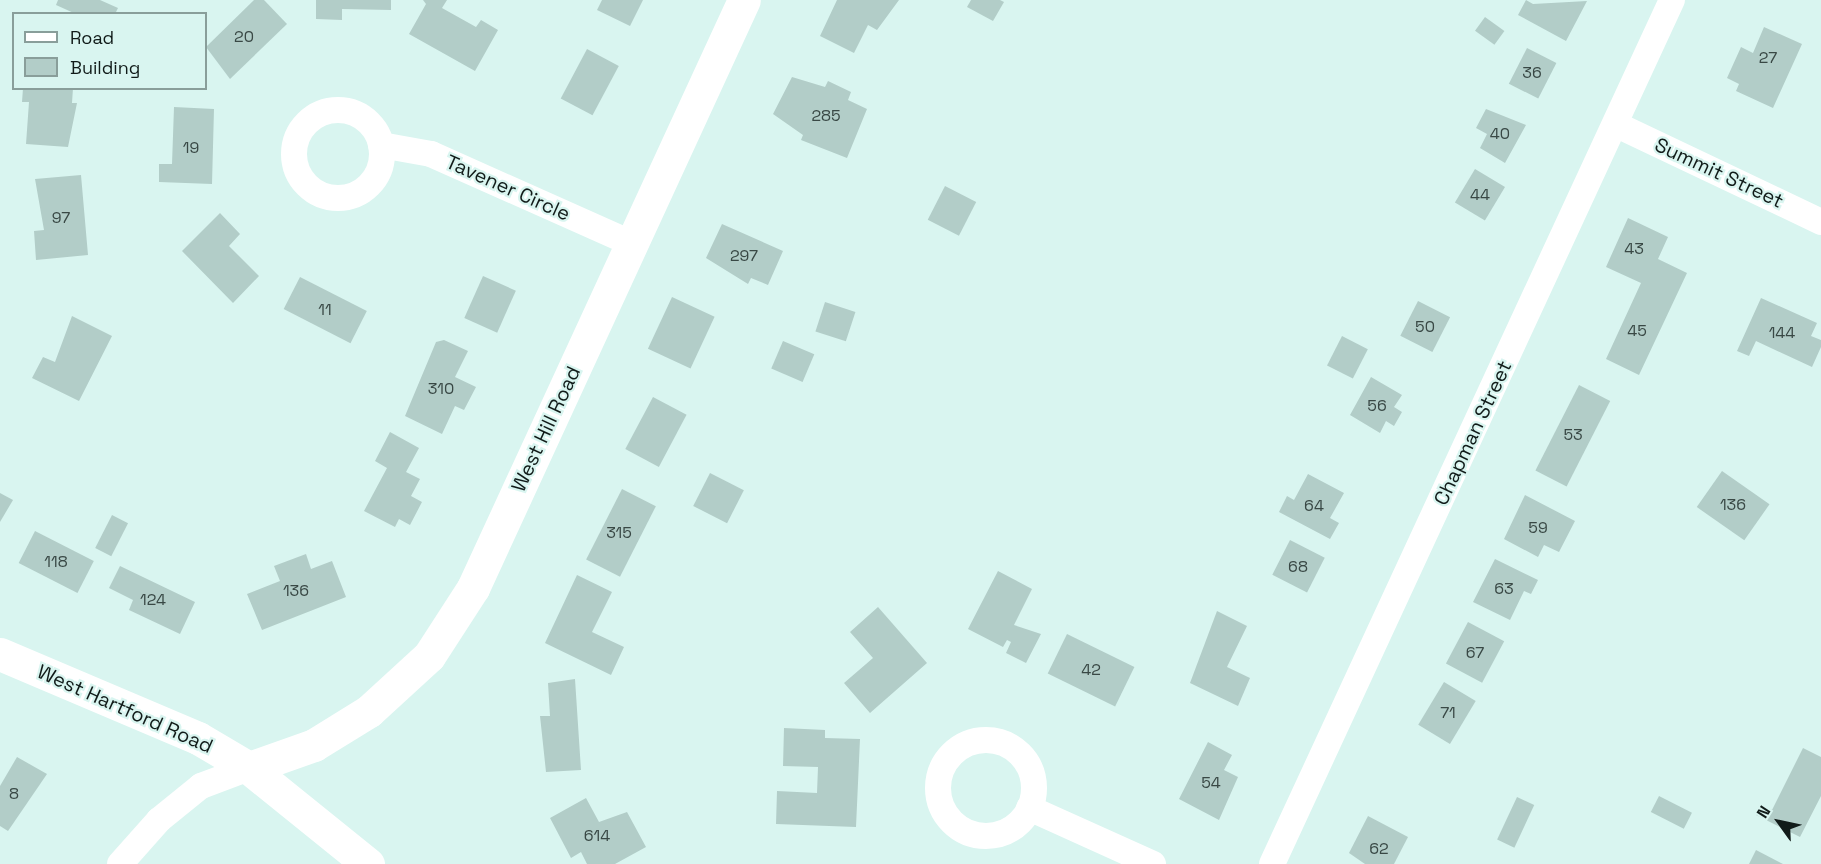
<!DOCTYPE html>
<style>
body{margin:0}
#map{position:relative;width:1821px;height:864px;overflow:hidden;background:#d9f5f0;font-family:"Space Grotesk",sans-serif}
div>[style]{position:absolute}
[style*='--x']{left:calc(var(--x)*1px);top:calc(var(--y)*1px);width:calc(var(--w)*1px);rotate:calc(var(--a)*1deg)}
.building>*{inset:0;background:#b2cdc8;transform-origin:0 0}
.street>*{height:26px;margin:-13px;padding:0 13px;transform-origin:13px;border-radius:13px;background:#fff}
.street>.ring{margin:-13px;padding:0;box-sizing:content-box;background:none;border:26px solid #fff;border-radius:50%}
.secondary>*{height:33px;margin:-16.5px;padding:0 16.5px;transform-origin:16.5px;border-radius:16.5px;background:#fff}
span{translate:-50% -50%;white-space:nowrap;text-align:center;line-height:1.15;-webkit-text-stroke:4.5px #d9f5f0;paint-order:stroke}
.number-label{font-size:16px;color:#394845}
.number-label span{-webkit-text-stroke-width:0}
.street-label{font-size:20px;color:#111b19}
.legend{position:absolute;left:12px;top:12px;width:195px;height:78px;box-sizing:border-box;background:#d9f5f0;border:2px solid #899e9a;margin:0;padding:8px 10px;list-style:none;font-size:18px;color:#111b19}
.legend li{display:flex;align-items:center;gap:12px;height:30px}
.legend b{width:30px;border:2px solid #899e9a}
.north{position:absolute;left:1749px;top:792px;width:60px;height:60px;-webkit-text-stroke:4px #d9f5f0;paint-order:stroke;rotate:303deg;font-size:16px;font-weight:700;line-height:24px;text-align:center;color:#111b19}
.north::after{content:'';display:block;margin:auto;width:21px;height:27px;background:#111b19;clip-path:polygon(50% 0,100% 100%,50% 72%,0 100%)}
</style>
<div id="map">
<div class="building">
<div style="clip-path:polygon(58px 0,100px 0,118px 8px,115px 14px,76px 14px,56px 5px)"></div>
<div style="clip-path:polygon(254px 0,264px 0,287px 24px,230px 79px,206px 47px)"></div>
<div style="clip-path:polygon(316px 0,391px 0,391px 10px,342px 9px,342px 20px,316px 19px)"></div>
<div style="clip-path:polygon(423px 0,447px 0,442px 8px,476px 27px,481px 20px,498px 30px,475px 71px,409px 34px,426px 4px)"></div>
<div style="clip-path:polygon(602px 0,643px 0,630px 26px,597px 10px)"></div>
<div style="clip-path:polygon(837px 0,899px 0,877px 30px,868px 25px,854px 53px,820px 36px)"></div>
<div style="clip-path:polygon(971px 0,1000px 0,1004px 2px,993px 21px,967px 7px)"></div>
<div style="clip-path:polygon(1526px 0,1533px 4px,1587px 1px,1566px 41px,1518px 15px)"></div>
<div style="left:1485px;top:17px;width:24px;height:17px;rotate:36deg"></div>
<div style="clip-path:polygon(1764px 27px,1802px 44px,1773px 108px,1736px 91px,1739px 84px,1727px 78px,1741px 47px,1753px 53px)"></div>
<div style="left:1527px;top:48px;width:33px;height:40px;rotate:27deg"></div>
<div style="left:587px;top:49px;width:36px;height:56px;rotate:28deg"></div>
<div style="clip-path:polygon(792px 77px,825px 87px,828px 81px,851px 92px,848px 100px,867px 109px,847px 158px,801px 140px,803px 135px,773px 114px)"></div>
<div style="clip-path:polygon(23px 88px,73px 88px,72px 103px,77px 103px,68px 147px,26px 144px,29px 102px,22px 102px)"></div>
<div style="clip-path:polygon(174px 107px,214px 109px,212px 184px,159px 182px,159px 164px,172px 164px)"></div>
<div style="clip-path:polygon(1486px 109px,1526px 125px,1505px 163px,1480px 148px,1487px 134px,1476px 128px)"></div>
<div style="left:1475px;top:169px;width:35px;height:39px;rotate:31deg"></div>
<div style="clip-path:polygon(81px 175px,88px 255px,36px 260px,34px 231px,44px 230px,35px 179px)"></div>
<div style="left:945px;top:186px;width:35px;height:38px;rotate:27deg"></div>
<div style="clip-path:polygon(220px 213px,240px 234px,229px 246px,259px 276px,233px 303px,182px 251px)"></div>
<div style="clip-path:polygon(1628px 218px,1668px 237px,1658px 259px,1687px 273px,1639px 375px,1606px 359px,1641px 283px,1606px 267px)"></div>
<div style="clip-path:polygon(722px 224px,783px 251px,768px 285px,751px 278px,748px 284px,706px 258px)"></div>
<div style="left:483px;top:276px;width:36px;height:46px;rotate:24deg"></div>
<div style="left:300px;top:277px;width:75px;height:36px;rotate:27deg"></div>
<div style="left:672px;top:297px;width:47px;height:57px;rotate:25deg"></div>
<div style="clip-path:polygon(1761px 298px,1817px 323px,1811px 336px,1821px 340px,1821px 347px,1812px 367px,1756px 341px,1749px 356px,1737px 351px)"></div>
<div style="left:1418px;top:301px;width:36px;height:39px;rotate:27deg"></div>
<div style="left:825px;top:302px;width:32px;height:31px;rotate:18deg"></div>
<div style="clip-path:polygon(72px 316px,112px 336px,79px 401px,32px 378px,43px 357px,55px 362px)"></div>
<div style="left:1342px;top:336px;width:29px;height:33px;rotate:27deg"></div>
<div style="clip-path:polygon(444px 340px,468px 351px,455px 377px,476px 387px,464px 410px,455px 406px,442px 434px,405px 416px,436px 342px)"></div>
<div style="left:783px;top:341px;width:34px;height:30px;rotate:23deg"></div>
<div style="clip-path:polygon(1371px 377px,1402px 395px,1394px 407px,1402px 412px,1394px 426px,1386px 421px,1380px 433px,1350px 415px)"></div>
<div style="left:1579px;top:385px;width:35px;height:96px;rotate:27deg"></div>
<div style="left:653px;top:397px;width:38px;height:59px;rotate:28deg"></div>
<div style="clip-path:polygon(390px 432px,419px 448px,406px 472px,420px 479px,411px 496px,422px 502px,410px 525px,399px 519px,395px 527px,364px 511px,387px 468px,375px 461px)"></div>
<div style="left:1722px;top:471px;width:58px;height:44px;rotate:35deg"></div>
<div style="left:710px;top:473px;width:38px;height:37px;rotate:27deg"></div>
<div style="clip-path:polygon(1308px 474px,1344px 493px,1330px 518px,1339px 523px,1330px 539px,1279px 512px,1287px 496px,1294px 500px)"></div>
<div style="left:622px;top:489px;width:38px;height:79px;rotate:27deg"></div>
<div style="clip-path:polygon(0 493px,13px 500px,0 522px)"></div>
<div style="clip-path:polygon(1525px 495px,1575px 521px,1559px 552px,1544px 545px,1538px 557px,1504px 539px)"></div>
<div style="left:112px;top:515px;width:18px;height:37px;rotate:27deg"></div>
<div style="left:35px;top:531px;width:66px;height:36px;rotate:27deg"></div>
<div style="left:1290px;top:540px;width:39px;height:39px;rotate:27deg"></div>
<div style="clip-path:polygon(306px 554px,311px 569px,332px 561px,346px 597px,262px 630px,247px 594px,280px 581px,274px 566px)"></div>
<div style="clip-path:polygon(1495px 559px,1538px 580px,1531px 594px,1524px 591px,1510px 620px,1473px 602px)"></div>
<div style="clip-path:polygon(120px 566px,195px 602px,180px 634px,129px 610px,133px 600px,109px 588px)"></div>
<div style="clip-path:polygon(998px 571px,1032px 589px,1014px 625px,1041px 634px,1026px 663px,1006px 653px,1011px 642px,1007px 640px,1003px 647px,968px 629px)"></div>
<div style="clip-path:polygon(577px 575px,612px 592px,592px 632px,624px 647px,611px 675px,545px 643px)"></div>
<div style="clip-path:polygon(878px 607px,927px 663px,870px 713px,844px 683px,873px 658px,850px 632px)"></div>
<div style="clip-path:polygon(1217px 611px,1247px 626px,1227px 667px,1250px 678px,1238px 706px,1190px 683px)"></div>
<div style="left:1468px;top:622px;width:41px;height:47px;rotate:28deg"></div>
<div style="left:1067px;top:634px;width:75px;height:44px;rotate:26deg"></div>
<div style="clip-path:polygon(575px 679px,581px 770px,546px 772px,540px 716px,550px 716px,548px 683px)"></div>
<div style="left:1444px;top:682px;width:37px;height:50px;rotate:31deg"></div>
<div style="clip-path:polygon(784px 728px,825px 730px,825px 738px,860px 739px,856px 827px,776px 824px,777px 791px,817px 793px,818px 767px,783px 766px)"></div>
<div style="clip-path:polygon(1208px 742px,1232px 755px,1224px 770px,1238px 777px,1219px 820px,1179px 799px)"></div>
<div style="clip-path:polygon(1803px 748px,1821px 757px,1821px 796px,1800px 837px,1756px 815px,1762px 805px,1772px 810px)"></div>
<div style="clip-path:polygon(17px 757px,47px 774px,8px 831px,0 826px,0 786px)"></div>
<div style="left:1659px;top:796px;width:37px;height:18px;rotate:27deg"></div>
<div style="left:1517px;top:797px;width:19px;height:47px;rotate:25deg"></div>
<div style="clip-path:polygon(586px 798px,599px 822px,627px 812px,646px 847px,615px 864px,587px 864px,581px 852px,571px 858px,550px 818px)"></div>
<div style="clip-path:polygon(1368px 816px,1408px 837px,1394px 864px,1365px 864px,1349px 853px)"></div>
<div style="clip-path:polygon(1756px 850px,1783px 864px,1749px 864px)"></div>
</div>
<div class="street">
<div class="ring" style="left:294px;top:110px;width:62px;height:62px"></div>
<div style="--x:1617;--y:125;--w:226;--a:25.4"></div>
<div style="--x:381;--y:145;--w:51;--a:10.2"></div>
<div style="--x:431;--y:154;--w:219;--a:24"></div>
<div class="ring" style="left:938px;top:740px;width:70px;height:70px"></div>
<div style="--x:1029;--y:808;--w:136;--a:24.3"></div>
<div style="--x:120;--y:864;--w:59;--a:-48.4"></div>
<div style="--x:159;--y:820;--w:54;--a:-39"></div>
<div style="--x:201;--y:786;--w:51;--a:-20.6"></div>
<div style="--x:1272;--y:864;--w:952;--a:-65.16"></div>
</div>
<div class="secondary">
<div style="--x:0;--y:654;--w:215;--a:23"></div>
<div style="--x:198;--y:738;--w:59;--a:30.5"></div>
<div style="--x:249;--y:768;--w:153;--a:38.9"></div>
<div style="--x:249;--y:768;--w:69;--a:-19.5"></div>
<div style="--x:314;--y:745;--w:65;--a:-31.7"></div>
<div style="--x:369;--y:711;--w:81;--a:-42.5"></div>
<div style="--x:429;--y:656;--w:81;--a:-57.1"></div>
<div style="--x:473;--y:588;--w:647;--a:-65.26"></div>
</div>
<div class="number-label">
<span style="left:244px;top:37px">20</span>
<span style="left:1768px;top:58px">27</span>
<span style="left:1532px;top:73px">36</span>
<span style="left:826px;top:116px">285</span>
<span style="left:1500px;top:134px">40</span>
<span style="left:191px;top:148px">19</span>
<span style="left:1480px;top:195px">44</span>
<span style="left:61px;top:218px">97</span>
<span style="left:1634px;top:249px">43</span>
<span style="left:744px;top:256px">297</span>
<span style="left:325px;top:310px">11</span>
<span style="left:1425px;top:327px">50</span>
<span style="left:1637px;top:331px">45</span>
<span style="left:1782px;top:333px">144</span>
<span style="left:441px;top:389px">310</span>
<span style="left:1377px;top:406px">56</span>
<span style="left:1573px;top:435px">53</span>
<span style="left:1733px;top:505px">136</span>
<span style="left:1314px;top:506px">64</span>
<span style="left:1538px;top:528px">59</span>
<span style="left:619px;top:533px">315</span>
<span style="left:56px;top:562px">118</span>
<span style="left:1298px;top:567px">68</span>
<span style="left:1504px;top:589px">63</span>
<span style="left:296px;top:591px">136</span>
<span style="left:153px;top:600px">124</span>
<span style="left:1475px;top:653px">67</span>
<span style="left:1091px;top:670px">42</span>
<span style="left:1448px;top:713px">71</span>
<span style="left:1211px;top:783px">54</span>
<span style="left:14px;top:794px">8</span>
<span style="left:597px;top:836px">614</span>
<span style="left:1379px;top:849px">62</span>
</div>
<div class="street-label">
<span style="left:1719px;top:173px;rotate:25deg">Summit Street</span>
<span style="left:508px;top:188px;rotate:24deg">Tavener Circle</span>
<span style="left:546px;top:429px;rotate:-65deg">West Hill Road</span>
<span style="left:1473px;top:433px;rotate:-65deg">Chapman Street</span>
<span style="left:125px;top:709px;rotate:24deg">West Hartford Road</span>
</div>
<ul class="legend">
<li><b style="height:8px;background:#fff"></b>Road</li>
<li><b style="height:16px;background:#b2cdc8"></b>Building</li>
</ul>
<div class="north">N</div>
</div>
